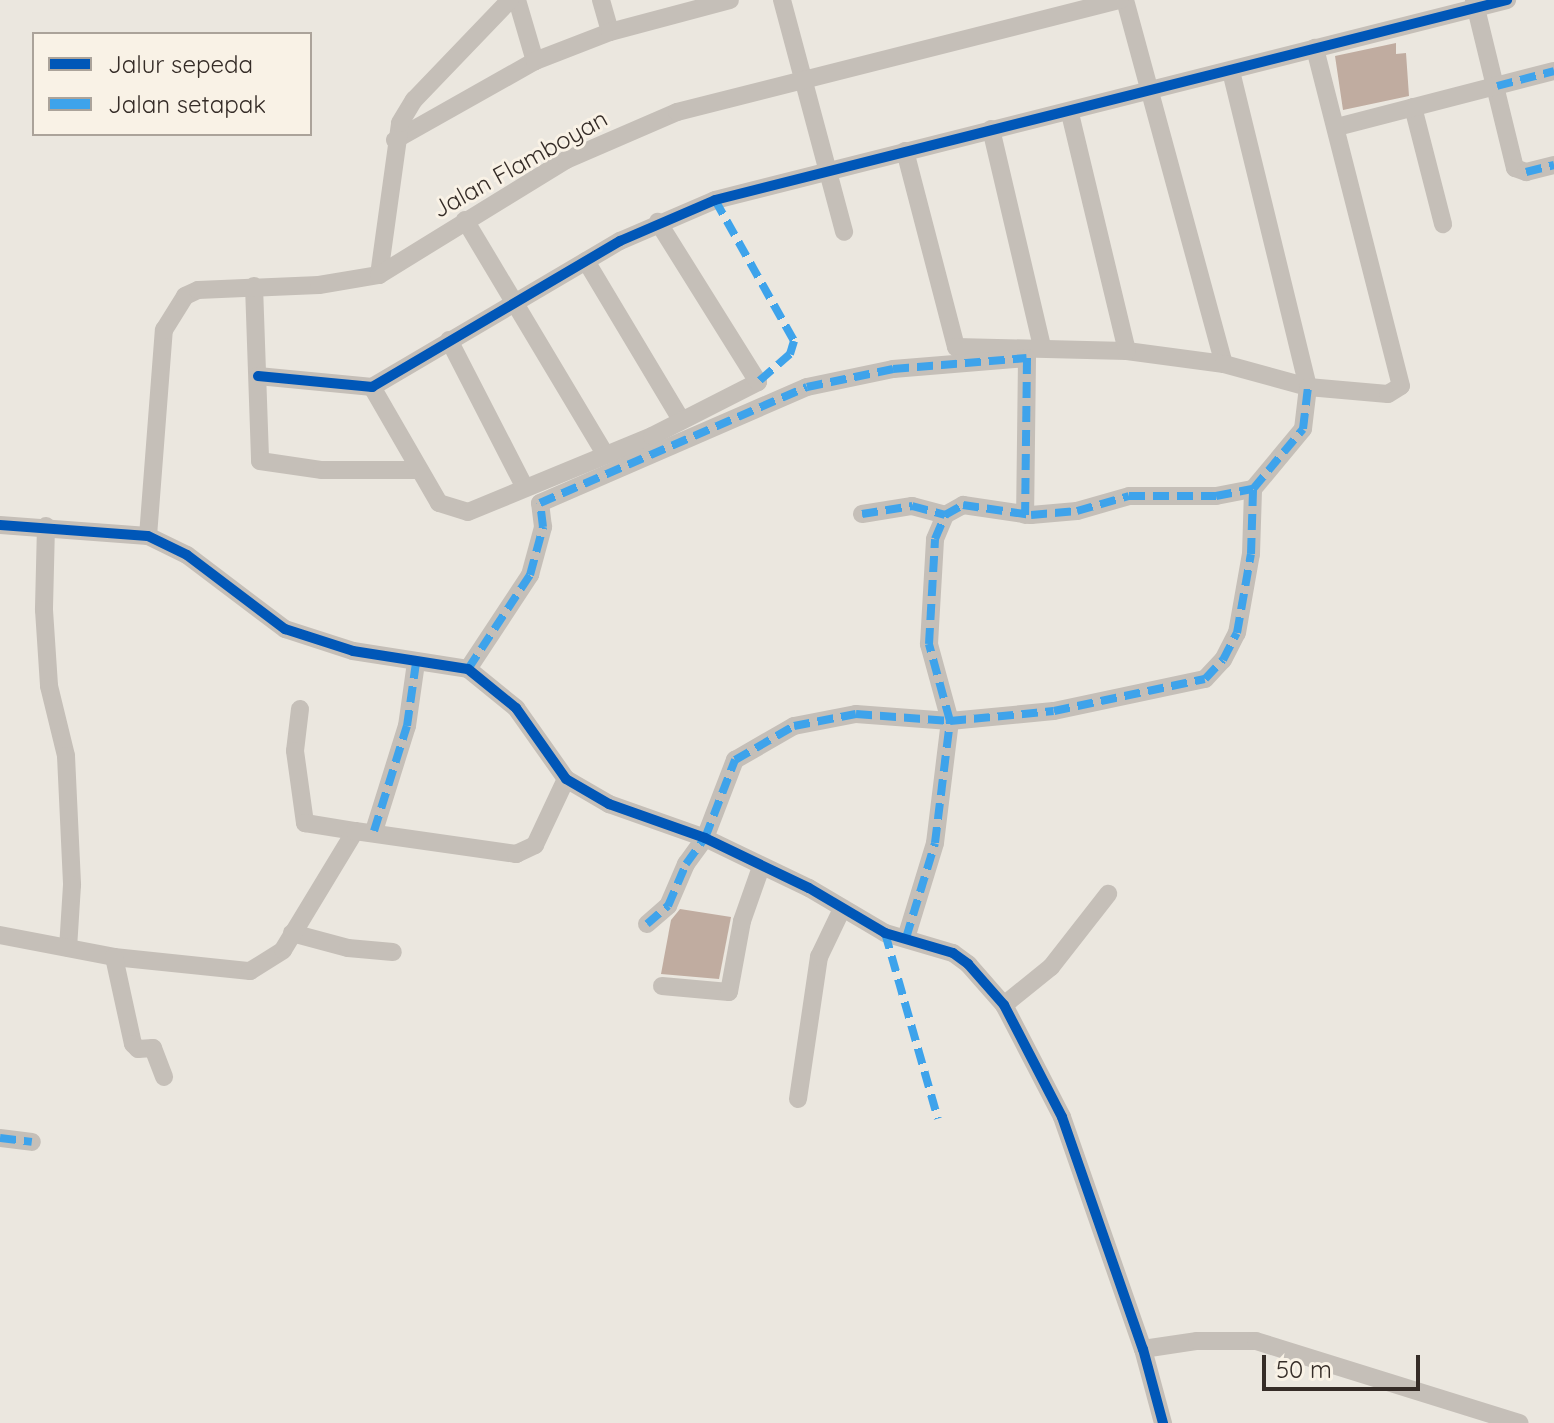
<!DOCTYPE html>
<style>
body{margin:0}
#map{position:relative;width:1554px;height:1423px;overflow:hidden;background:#ebe7df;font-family:Quicksand,sans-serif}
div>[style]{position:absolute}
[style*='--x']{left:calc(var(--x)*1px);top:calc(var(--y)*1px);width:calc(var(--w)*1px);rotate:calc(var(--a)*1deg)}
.building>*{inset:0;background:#c0aca0}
.minor>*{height:18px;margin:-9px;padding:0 9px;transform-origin:9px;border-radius:9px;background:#c5bfb8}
.quiet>*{height:8px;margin-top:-4px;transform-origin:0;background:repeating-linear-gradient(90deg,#3ea3eb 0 16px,transparent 0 24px)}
.cycleway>*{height:10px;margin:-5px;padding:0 5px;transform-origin:5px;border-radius:5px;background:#0057b8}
span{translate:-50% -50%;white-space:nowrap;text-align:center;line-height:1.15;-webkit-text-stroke:6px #f9f2e6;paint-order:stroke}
.street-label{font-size:24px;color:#352c27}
.legend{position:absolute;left:32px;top:32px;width:280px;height:104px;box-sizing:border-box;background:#f9f2e6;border:2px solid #aba39a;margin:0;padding:10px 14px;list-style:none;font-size:24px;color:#352c27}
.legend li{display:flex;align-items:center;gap:16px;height:40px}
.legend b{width:40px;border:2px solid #aba39a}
.scale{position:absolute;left:1262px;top:1355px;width:158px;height:36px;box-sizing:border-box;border:4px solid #352c27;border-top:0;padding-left:10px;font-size:24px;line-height:28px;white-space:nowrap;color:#352c27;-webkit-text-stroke:6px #f9f2e6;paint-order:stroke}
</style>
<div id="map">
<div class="building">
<div style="clip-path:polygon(1396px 43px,1396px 54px,1406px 53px,1409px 96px,1343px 110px,1335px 56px)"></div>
<div style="clip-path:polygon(680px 909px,731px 917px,719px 979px,661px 974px,671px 920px)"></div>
</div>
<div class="minor">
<div style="--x:517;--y:0;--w:64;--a:73.6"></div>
<div style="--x:601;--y:0;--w:33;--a:74"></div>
<div style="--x:782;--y:0;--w:240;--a:75"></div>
<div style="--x:1125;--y:0;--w:377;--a:74.8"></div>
<div style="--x:1224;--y:364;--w:98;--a:-172.4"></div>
<div style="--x:1474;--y:0;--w:173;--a:76.3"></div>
<div style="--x:1515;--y:168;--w:12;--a:20"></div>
<div style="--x:1526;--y:172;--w:29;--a:-14"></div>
<div style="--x:1413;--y:107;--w:121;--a:75.6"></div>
<div style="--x:1337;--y:127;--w:224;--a:-14.5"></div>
<div style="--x:991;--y:129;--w:224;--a:76.8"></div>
<div style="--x:395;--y:140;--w:161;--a:-29.4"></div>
<div style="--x:535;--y:61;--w:80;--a:-21.1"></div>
<div style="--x:610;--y:32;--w:124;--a:-14.9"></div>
<div style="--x:905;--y:151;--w:203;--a:75.4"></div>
<div style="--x:956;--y:347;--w:171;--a:1.3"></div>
<div style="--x:1127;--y:351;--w:245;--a:-103.5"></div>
<div style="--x:465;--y:220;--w:273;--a:59.1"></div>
<div style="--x:586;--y:261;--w:185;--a:59.1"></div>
<div style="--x:379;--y:275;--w:153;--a:-82.1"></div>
<div style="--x:400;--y:123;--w:27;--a:-59"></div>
<div style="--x:414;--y:100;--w:139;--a:-46.2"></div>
<div style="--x:254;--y:286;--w:175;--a:88"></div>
<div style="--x:260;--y:461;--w:63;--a:8.3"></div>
<div style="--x:322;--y:470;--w:96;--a:0"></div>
<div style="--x:449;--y:340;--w:166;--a:62.8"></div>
<div style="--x:1224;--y:364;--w:87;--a:15.3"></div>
<div style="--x:1308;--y:387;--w:326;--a:-103.7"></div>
<div style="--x:258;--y:376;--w:115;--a:5.5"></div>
<div style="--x:372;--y:387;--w:288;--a:-30.5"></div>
<div style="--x:620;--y:241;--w:103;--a:-23.3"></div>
<div style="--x:715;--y:200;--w:817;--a:-14.17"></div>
<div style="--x:372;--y:387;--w:134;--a:60"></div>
<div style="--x:439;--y:503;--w:30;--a:17"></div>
<div style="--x:468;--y:512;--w:199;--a:-22.4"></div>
<div style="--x:652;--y:436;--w:119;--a:-27"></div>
<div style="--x:758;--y:382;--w:189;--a:-122"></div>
<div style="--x:862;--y:514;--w:51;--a:-9.1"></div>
<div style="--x:912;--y:506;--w:34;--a:15"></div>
<div style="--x:0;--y:525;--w:148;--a:4.3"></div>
<div style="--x:148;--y:536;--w:43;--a:26"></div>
<div style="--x:187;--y:555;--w:123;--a:37.1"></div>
<div style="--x:285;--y:629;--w:71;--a:17.9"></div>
<div style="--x:353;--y:651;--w:116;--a:8.9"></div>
<div style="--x:468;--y:669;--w:62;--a:39.1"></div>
<div style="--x:516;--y:708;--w:87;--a:54.8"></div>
<div style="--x:566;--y:779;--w:50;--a:30.2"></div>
<div style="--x:609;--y:804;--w:102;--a:19.5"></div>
<div style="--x:705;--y:838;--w:115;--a:25.7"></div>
<div style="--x:809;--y:888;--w:88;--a:30.6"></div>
<div style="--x:885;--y:933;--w:71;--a:16.4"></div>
<div style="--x:953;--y:953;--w:19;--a:36"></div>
<div style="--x:968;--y:964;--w:55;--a:48.7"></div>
<div style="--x:1004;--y:1005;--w:126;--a:62.6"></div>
<div style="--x:1062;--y:1117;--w:246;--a:70.8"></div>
<div style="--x:1143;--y:1349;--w:77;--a:74.9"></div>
<div style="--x:46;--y:526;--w:84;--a:91.4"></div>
<div style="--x:44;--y:610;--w:76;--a:86.2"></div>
<div style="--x:49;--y:686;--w:72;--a:76.3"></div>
<div style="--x:66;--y:756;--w:129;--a:87.3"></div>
<div style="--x:72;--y:885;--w:63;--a:93.6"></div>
<div style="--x:148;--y:536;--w:207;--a:-85.6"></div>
<div style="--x:164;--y:330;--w:40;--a:-58"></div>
<div style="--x:185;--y:296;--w:14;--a:-25"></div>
<div style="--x:198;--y:290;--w:121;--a:-2.4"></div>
<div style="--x:319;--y:285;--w:61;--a:-9.5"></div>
<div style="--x:379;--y:275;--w:220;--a:-31.6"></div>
<div style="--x:566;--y:160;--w:121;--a:-23.4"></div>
<div style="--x:677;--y:112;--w:457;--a:-14.2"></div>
<div style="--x:468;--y:669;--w:113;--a:-56.6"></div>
<div style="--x:530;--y:575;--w:50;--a:-74.8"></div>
<div style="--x:543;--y:527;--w:24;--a:-97"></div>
<div style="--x:540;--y:503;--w:291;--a:-23.5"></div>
<div style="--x:807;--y:387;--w:88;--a:-11.8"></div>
<div style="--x:893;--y:369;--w:134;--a:-4.7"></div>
<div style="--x:1027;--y:358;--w:157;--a:90.7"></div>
<div style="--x:300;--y:709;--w:42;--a:96.8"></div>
<div style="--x:295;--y:751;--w:73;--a:82.1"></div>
<div style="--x:305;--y:823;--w:51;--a:9.1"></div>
<div style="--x:374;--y:831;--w:110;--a:-72.6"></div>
<div style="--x:407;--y:726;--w:64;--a:-81.9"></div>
<div style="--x:647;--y:924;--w:28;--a:-41"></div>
<div style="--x:668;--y:906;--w:46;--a:-66.8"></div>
<div style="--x:686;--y:864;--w:32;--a:-54"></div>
<div style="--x:705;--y:838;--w:84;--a:-69"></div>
<div style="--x:735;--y:760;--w:68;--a:-30"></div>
<div style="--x:794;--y:726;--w:63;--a:-11"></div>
<div style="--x:856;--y:714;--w:94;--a:4.3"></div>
<div style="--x:950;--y:721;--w:104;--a:-5.5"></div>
<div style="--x:1054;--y:711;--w:154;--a:-12"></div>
<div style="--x:1205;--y:679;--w:26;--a:-47"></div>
<div style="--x:1223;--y:660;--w:30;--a:-63"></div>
<div style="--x:1237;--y:633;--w:80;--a:-80"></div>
<div style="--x:1251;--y:554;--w:65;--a:-88.2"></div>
<div style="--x:292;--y:933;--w:58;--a:15"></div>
<div style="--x:348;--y:948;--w:45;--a:5.1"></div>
<div style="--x:0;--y:935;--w:116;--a:10.9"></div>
<div style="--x:114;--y:957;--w:137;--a:5.9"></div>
<div style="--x:250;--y:971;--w:39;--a:-32"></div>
<div style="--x:283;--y:950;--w:139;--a:-58.8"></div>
<div style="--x:355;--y:831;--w:163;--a:8.1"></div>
<div style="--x:516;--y:854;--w:21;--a:-25"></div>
<div style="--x:535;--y:845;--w:73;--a:-64.8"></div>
<div style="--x:906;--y:938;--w:99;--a:-73"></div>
<div style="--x:935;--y:843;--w:123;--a:-83"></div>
<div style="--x:950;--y:721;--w:80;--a:-105.3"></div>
<div style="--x:929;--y:644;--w:105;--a:-86.7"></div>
<div style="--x:935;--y:539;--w:26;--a:-67"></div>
<div style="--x:945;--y:515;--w:21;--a:-29"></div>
<div style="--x:963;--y:505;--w:69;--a:8.4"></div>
<div style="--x:1031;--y:515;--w:46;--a:-5"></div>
<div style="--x:1077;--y:511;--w:54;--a:-16.1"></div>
<div style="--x:1129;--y:496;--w:87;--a:0"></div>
<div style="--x:1216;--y:496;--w:38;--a:-11"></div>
<div style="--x:1253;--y:489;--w:78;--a:-50.2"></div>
<div style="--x:1303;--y:429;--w:42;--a:-83.2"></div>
<div style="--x:1308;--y:387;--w:80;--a:5"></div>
<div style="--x:1388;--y:394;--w:15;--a:-32"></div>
<div style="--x:1401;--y:386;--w:349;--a:-104.3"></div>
<div style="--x:114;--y:957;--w:89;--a:77.7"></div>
<div style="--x:133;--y:1044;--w:7;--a:45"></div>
<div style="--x:138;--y:1049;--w:15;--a:-4"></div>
<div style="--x:153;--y:1048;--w:31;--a:69"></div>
<div style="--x:662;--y:986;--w:67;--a:5.1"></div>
<div style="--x:729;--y:992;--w:72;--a:-79.6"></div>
<div style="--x:742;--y:921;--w:57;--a:-70.6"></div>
<div style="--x:1004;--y:1005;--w:60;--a:-39"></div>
<div style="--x:1051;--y:967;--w:93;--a:-52"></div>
<div style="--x:798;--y:1099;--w:144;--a:-81.6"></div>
<div style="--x:819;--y:957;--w:53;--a:-64.4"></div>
<div style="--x:0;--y:1138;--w:32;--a:7"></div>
<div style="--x:1143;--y:1349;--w:55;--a:-8.4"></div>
<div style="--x:1197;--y:1341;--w:59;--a:0"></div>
<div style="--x:1256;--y:1341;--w:276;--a:17.3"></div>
</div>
<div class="quiet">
<div style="--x:1497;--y:86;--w:59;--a:-14.7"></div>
<div style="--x:1526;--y:172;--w:29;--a:-14"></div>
<div style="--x:715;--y:200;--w:162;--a:60.7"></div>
<div style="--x:794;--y:341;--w:14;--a:107"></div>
<div style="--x:790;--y:354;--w:43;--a:138.8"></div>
<div style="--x:862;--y:514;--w:51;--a:-9.1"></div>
<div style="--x:912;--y:506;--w:34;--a:15"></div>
<div style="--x:468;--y:669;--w:113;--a:-56.6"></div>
<div style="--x:530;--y:575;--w:50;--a:-74.8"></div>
<div style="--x:543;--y:527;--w:24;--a:-97"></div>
<div style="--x:540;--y:503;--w:291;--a:-23.5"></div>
<div style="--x:807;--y:387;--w:88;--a:-11.8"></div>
<div style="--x:893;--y:369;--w:134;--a:-4.7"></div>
<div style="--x:1027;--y:358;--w:157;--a:90.7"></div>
<div style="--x:374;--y:831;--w:110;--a:-72.6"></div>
<div style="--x:407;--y:726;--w:64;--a:-81.9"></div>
<div style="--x:647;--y:924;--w:28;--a:-41"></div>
<div style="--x:668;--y:906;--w:46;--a:-66.8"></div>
<div style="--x:686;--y:864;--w:32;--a:-54"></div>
<div style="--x:705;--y:838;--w:84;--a:-69"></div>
<div style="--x:735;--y:760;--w:68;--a:-30"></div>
<div style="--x:794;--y:726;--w:63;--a:-11"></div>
<div style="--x:856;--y:714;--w:94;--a:4.3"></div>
<div style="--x:950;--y:721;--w:104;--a:-5.5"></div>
<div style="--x:1054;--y:711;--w:154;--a:-12"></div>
<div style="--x:1205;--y:679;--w:26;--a:-47"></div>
<div style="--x:1223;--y:660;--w:30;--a:-63"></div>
<div style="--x:1237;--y:633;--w:80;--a:-80"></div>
<div style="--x:1251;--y:554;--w:65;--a:-88.2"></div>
<div style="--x:885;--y:933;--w:193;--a:74.1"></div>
<div style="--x:906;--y:938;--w:99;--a:-73"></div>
<div style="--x:935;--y:843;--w:123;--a:-83"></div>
<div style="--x:950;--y:721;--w:80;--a:-105.3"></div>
<div style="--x:929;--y:644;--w:105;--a:-86.7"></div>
<div style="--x:935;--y:539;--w:26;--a:-67"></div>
<div style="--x:945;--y:515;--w:21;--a:-29"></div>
<div style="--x:963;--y:505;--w:69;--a:8.4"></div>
<div style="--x:1031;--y:515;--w:46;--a:-5"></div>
<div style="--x:1077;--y:511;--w:54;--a:-16.1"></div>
<div style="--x:1129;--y:496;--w:87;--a:0"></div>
<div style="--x:1216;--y:496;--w:38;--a:-11"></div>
<div style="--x:1253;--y:489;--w:78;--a:-50.2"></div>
<div style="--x:1303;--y:429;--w:42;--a:-83.2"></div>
<div style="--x:0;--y:1138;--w:32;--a:7"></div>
</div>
<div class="cycleway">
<div style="--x:258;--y:376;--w:115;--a:5.5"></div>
<div style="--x:372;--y:387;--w:288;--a:-30.5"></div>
<div style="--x:620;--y:241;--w:103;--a:-23.3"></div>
<div style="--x:715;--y:200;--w:817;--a:-14.17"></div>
<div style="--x:0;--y:525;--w:148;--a:4.3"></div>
<div style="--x:148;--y:536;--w:43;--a:26"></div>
<div style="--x:187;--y:555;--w:123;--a:37.1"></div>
<div style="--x:285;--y:629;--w:71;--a:17.9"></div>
<div style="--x:353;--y:651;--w:116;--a:8.9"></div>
<div style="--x:468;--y:669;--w:62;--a:39.1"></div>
<div style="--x:516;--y:708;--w:87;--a:54.8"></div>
<div style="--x:566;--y:779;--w:50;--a:30.2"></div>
<div style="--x:609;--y:804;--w:102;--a:19.5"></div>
<div style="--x:705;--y:838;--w:115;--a:25.7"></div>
<div style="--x:809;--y:888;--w:88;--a:30.6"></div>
<div style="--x:885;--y:933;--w:71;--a:16.4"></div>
<div style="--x:953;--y:953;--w:19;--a:36"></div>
<div style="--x:968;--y:964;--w:55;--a:48.7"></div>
<div style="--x:1004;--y:1005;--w:126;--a:62.6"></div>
<div style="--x:1062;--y:1117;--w:246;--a:70.8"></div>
<div style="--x:1143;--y:1349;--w:77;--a:74.9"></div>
</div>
<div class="street-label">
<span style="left:520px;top:164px;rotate:-29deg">Jalan Flamboyan</span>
</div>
<ul class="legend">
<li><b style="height:10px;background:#0057b8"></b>Jalur sepeda</li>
<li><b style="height:10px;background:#3ea3eb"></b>Jalan setapak</li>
</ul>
<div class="scale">50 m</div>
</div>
